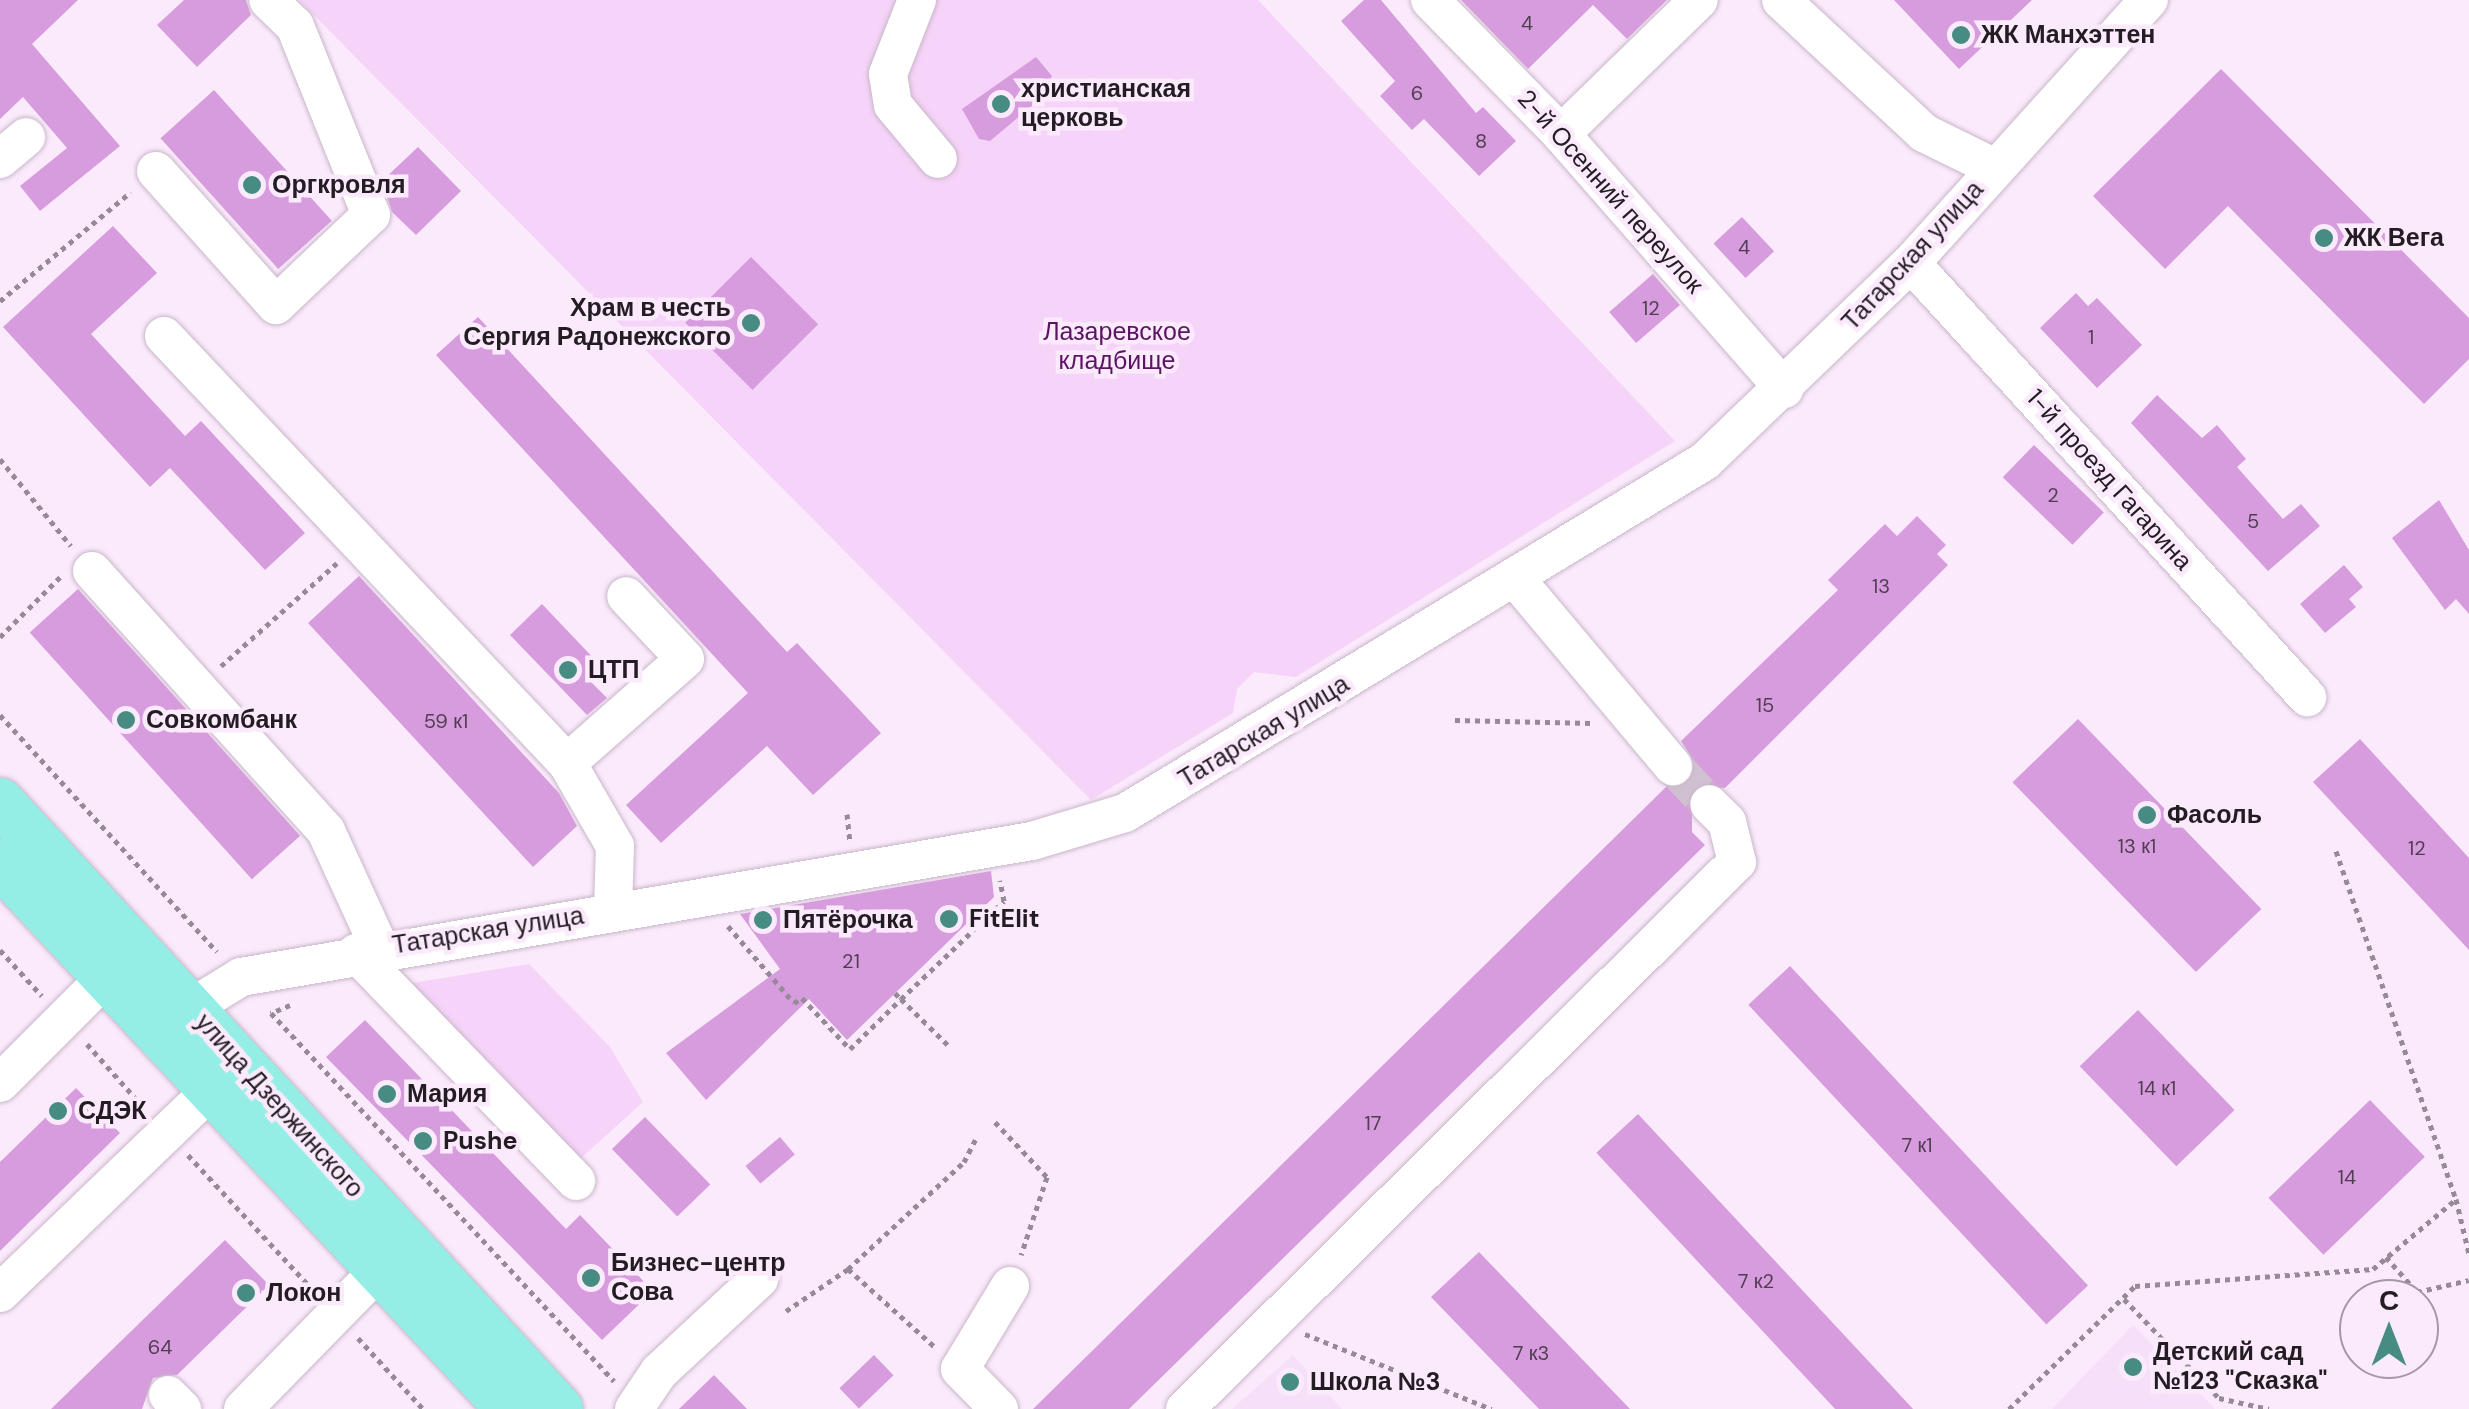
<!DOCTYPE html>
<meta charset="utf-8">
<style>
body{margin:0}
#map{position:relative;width:2469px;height:1409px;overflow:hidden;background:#fbeafc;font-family:"DM Sans",sans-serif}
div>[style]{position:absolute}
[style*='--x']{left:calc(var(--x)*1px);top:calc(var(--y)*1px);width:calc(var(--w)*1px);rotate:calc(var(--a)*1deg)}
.built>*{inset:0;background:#f6dff8}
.green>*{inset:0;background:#f6d3f9}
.building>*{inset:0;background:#d79cdd;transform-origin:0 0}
.minor-tunnel>*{height:38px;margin-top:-19px;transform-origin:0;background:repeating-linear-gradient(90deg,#d0c1d1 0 38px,transparent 0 57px)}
.path>*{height:5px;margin-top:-2.5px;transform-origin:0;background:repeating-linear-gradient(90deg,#958a96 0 5px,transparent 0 10px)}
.roads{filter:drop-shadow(0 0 2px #c8b7c9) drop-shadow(0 0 2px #c8b7c9)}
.minor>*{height:38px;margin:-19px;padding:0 19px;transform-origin:19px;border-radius:19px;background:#fff}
.major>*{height:48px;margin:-24px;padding:0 24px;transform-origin:24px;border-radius:24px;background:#94eee5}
.dots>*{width:28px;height:28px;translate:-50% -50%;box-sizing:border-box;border:5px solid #fbeafc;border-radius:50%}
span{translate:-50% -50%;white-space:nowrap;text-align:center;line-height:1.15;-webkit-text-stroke:9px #fbeafc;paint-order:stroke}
.number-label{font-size:20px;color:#503d52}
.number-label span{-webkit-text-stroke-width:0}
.poi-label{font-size:25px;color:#231d23;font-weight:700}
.left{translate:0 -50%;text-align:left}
.right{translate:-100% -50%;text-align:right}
.street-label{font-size:25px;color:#231d23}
.park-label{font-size:25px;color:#5b1463}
.north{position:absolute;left:2339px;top:1279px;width:100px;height:100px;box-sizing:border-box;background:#fbeafc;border:2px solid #a598a5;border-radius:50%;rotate:0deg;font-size:28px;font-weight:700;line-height:40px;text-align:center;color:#231d23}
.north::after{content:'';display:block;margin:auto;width:35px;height:45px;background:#468c83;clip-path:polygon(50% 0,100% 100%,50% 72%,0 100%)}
</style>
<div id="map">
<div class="built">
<div style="clip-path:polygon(2133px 1325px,2215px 1409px,2052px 1409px)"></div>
<div style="clip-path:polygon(1293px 1355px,1342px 1409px,1232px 1409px)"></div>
</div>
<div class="green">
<div style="clip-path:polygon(299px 0,1258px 0,1675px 441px,1296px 677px,1254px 672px,1237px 689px,1233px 713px,1091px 800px)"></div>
<div style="clip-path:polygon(529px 964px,610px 1047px,643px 1102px,580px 1159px,401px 985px)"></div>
</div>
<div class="building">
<div style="clip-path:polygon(0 0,78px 0,32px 44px,120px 146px,40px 211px,20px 186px,67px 148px,23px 97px,0 119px)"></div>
<div style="clip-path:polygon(184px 0,246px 0,251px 15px,197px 67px,157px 25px)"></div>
<div style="clip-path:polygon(1364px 0,1381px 0,1476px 113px,1483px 107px,1516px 141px,1479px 176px,1424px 119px,1412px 130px,1380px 96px,1395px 81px,1341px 21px)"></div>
<div style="clip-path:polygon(1461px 0,1667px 0,1627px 39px,1593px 5px,1528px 69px)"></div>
<div style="clip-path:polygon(1894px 0,2032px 0,1959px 69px)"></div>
<div style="clip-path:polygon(1036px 57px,1052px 76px,1040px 99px,990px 141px,979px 139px,962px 109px)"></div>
<div style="clip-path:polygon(2221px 69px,2469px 318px,2469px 359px,2424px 404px,2228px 206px,2165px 269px,2093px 196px)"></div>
<div style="left:214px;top:90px;width:176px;height:72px;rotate:48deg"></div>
<div style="clip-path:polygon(418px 147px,461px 191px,416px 235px,392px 212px,382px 181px)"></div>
<div style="left:1742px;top:217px;width:47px;height:39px;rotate:47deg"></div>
<div style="clip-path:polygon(113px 226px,157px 273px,91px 334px,185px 436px,201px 421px,305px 533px,265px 570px,170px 468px,150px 487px,3px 327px)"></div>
<div style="left:751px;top:257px;width:95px;height:93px;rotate:45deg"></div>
<div style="left:1653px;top:274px;width:41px;height:58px;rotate:49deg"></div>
<div style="clip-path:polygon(2076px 293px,2088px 306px,2097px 298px,2142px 345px,2097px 388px,2040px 328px)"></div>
<div style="clip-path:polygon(478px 317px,787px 652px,797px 643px,881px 733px,813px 795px,767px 746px,661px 843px,626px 805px,748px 693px,436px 355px)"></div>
<div style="clip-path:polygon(2157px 395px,2202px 438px,2217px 425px,2246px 459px,2237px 467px,2283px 519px,2301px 504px,2320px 526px,2268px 571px,2131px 423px)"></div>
<div style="left:2034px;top:445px;width:97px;height:45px;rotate:44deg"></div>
<div style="clip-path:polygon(2439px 500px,2469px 550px,2469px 614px,2456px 599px,2445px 610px,2392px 538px)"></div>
<div style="clip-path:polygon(1917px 516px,1946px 545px,1937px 554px,1948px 565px,1725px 788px,1692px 789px,1692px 832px,1705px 845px,1129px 1409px,1033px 1409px,1666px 787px,1688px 782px,1695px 763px,1681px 741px,1838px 590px,1828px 580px,1885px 524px,1897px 536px)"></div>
<div style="clip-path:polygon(2344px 565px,2363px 587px,2349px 599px,2356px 607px,2325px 633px,2300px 604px)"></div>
<div style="clip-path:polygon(359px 576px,559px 793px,577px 826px,533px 867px,308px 623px)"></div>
<div style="left:78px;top:589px;width:332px;height:65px;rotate:48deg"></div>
<div style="clip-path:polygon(542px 604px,599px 664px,586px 677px,607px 698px,587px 715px,510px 635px)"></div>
<div style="left:2078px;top:719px;width:264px;height:91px;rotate:46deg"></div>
<div style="clip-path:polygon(2360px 739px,2469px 858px,2469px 950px,2313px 782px)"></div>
<div style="clip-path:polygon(991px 871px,994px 897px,847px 1040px,809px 999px,706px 1100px,666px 1053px,780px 969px,740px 914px)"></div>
<div style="left:1790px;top:966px;width:437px;height:57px;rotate:47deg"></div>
<div style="left:2138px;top:1010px;width:139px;height:81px;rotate:46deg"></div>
<div style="clip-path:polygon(365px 1020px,566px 1229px,580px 1215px,653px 1291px,602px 1340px,326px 1057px)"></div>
<div style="clip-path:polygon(76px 1088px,120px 1133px,0 1251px,0 1162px)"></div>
<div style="left:2370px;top:1100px;width:79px;height:141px;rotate:46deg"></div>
<div style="left:1638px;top:1114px;width:405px;height:57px;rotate:47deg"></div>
<div style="left:645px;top:1117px;width:94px;height:46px;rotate:46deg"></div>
<div style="left:780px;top:1137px;width:23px;height:45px;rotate:50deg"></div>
<div style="clip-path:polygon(225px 1240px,269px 1285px,177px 1375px,153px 1378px,142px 1409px,51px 1409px)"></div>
<div style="clip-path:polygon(1479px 1252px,1630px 1409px,1539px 1409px,1431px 1297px)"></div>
<div style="left:874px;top:1355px;width:28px;height:48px;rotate:46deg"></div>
<div style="clip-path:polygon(714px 1375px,747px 1409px,679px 1409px)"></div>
</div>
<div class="minor-tunnel">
<div style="--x:1673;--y:766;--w:52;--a:46.5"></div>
</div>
<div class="path">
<div style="--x:0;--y:301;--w:170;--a:-39.8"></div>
<div style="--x:0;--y:459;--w:112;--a:50.8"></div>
<div style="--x:0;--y:637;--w:85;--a:-45"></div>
<div style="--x:221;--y:666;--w:155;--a:-41.6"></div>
<div style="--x:0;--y:715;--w:321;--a:47.5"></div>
<div style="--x:1455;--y:720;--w:137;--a:1.3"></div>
<div style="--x:847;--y:814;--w:27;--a:84"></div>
<div style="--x:2336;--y:851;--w:368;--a:71"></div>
<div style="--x:728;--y:926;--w:101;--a:49.4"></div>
<div style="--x:794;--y:1003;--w:9;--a:-32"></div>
<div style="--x:802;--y:998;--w:70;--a:46.7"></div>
<div style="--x:850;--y:1049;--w:71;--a:-44.4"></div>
<div style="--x:901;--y:999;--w:66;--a:44.4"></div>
<div style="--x:0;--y:950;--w:62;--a:47.6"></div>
<div style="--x:895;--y:993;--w:8;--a:45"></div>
<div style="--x:901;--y:999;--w:142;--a:-43.6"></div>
<div style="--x:1004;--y:901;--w:21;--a:-101"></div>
<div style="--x:290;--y:1005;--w:21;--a:157"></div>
<div style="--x:271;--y:1013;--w:503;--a:47.01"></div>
<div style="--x:87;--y:1044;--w:89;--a:48.2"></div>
<div style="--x:995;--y:1122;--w:76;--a:46.6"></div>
<div style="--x:1047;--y:1177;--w:82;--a:108.4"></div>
<div style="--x:188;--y:1155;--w:184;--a:47.2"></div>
<div style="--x:2386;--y:1257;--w:47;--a:48.5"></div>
<div style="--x:2417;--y:1292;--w:53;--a:-13"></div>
<div style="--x:848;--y:1269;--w:117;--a:41.9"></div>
<div style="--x:2124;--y:1299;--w:137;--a:46.2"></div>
<div style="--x:2219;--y:1398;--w:51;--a:12.4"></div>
<div style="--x:786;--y:1311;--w:75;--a:-34.1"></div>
<div style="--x:848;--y:1269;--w:158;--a:-42.7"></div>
<div style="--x:964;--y:1162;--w:29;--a:-63"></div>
<div style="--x:1305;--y:1334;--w:201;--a:21.9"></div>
<div style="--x:358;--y:1338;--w:96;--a:47.5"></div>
<div style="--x:2009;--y:1409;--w:176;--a:-44.3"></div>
<div style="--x:2135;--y:1286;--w:239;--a:-4.1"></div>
<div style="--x:2373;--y:1269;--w:109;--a:-40.1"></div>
<div style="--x:2456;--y:1199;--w:57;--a:76.7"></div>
</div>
<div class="roads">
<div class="minor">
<div style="--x:917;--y:0;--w:79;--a:111.4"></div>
<div style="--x:888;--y:74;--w:31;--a:81"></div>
<div style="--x:893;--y:105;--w:70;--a:50.2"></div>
<div style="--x:1430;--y:0;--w:187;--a:45.6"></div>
<div style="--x:1561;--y:134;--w:339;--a:48.8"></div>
<div style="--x:1781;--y:0;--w:195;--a:42.9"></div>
<div style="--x:1924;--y:133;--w:79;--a:26.2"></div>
<div style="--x:1561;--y:134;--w:192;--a:-44.2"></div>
<div style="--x:0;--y:159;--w:34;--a:-40"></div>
<div style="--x:156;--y:171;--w:180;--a:48.2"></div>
<div style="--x:276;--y:305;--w:131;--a:-43.5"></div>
<div style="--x:371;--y:215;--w:204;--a:-111.9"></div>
<div style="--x:295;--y:26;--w:37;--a:-136"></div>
<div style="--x:1911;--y:263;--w:588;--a:47.62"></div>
<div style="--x:164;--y:336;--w:587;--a:46.66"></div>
<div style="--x:92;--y:571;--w:350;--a:48"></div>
<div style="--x:326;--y:831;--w:130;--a:65.4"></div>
<div style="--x:1515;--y:578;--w:246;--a:50"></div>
<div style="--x:613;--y:910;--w:64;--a:-88.2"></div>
<div style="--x:615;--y:846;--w:96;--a:-120"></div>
<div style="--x:567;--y:763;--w:157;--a:-41.4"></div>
<div style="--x:685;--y:659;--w:86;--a:-133.1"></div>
<div style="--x:356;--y:953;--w:317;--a:46"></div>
<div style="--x:166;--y:1023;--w:88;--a:-31.5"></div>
<div style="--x:241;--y:977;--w:803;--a:-9.76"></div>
<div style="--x:1032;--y:841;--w:97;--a:-16.8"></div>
<div style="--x:1125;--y:813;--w:678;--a:-31.25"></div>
<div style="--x:1705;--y:461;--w:286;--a:-43.9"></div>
<div style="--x:1911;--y:263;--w:355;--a:-47.9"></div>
<div style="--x:0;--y:1083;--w:153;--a:-45"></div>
<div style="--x:0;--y:1293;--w:298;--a:-43.9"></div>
<div style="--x:168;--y:1395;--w:20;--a:45"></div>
<div style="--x:243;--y:1409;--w:199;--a:-45.6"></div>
<div style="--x:634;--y:1409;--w:45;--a:-56"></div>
<div style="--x:659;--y:1372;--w:137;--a:-42.9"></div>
<div style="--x:999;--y:1409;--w:56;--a:-134.3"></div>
<div style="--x:960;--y:1369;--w:97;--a:-58.9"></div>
<div style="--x:1185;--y:1409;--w:777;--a:-44.74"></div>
<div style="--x:1737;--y:862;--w:41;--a:-104"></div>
<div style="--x:1727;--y:822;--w:25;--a:-135"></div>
</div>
<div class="major">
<div style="--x:0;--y:802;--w:825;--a:47.36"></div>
<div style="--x:0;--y:863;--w:747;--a:46.95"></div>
</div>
</div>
<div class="dots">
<div style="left:1961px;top:35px;background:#468c83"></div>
<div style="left:1001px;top:104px;background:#468c83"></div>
<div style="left:252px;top:185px;background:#468c83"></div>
<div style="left:2324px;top:238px;background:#468c83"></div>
<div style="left:751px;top:323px;background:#468c83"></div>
<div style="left:568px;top:670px;background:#468c83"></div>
<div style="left:126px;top:720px;background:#468c83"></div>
<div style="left:2147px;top:815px;background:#468c83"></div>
<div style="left:949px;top:919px;background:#468c83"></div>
<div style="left:763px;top:920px;background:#468c83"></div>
<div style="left:387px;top:1094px;background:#468c83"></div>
<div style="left:58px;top:1111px;background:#468c83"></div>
<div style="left:423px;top:1141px;background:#468c83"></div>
<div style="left:591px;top:1278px;background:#468c83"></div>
<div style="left:246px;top:1293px;background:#468c83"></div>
<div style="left:2133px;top:1367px;background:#468c83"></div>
<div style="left:1290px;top:1382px;background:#468c83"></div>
</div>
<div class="number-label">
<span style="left:1527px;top:23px">4</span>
<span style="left:1417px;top:93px">6</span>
<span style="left:1481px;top:141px">8</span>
<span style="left:1744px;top:247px">4</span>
<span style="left:1651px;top:308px">12</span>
<span style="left:2091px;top:337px">1</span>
<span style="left:2053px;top:495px">2</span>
<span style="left:2253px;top:521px">5</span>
<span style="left:1881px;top:586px">13</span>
<span style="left:1765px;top:705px">15</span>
<span style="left:446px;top:721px">59 к1</span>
<span style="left:2137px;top:846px">13 к1</span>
<span style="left:2417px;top:848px">12</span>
<span style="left:851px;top:961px">21</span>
<span style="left:2157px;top:1088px">14 к1</span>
<span style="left:1373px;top:1123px">17</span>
<span style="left:1917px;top:1145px">7 к1</span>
<span style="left:2347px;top:1177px">14</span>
<span style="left:1756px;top:1281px">7 к2</span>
<span style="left:160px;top:1347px">64</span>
<span style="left:1531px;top:1353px">7 к3</span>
</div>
<div class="poi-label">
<span class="left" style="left:1981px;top:35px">ЖК Манхэттен</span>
<span class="left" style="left:1021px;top:104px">христианская<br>церковь</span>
<span class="left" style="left:272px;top:185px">Оргкровля</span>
<span class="left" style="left:2344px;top:238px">ЖК Вега</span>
<span class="right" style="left:731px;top:323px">Храм в честь<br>Сергия Радонежского</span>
<span class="left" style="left:588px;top:670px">ЦТП</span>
<span class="left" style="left:146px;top:720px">Совкомбанк</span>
<span class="left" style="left:2167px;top:815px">Фасоль</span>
<span class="left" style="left:969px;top:919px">FitElit</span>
<span class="left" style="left:783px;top:920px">Пятёрочка</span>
<span class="left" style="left:407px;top:1094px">Мария</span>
<span class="left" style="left:78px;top:1111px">СДЭК</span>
<span class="left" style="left:443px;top:1141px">Pushe</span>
<span class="left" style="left:611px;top:1278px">Бизнес-центр<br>Сова</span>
<span class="left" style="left:266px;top:1293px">Локон</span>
<span class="left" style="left:2153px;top:1367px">Детский сад<br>№123 "Сказка"</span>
<span class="left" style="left:1310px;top:1382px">Школа №3</span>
</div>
<div class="street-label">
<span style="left:1610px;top:192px;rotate:48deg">2-й Осенний переулок</span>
<span style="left:1913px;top:256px;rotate:-47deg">Татарская улица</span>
<span style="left:2109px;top:480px;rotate:48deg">1-й проезд Гагарина</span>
<span style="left:1264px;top:732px;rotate:-31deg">Татарская улица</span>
<span style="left:488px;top:931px;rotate:-9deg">Татарская улица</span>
<span style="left:279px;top:1106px;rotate:48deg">улица Дзержинского</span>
</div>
<div class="park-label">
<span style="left:1117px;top:347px">Лазаревское<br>кладбище</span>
</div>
<div class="north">С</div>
</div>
